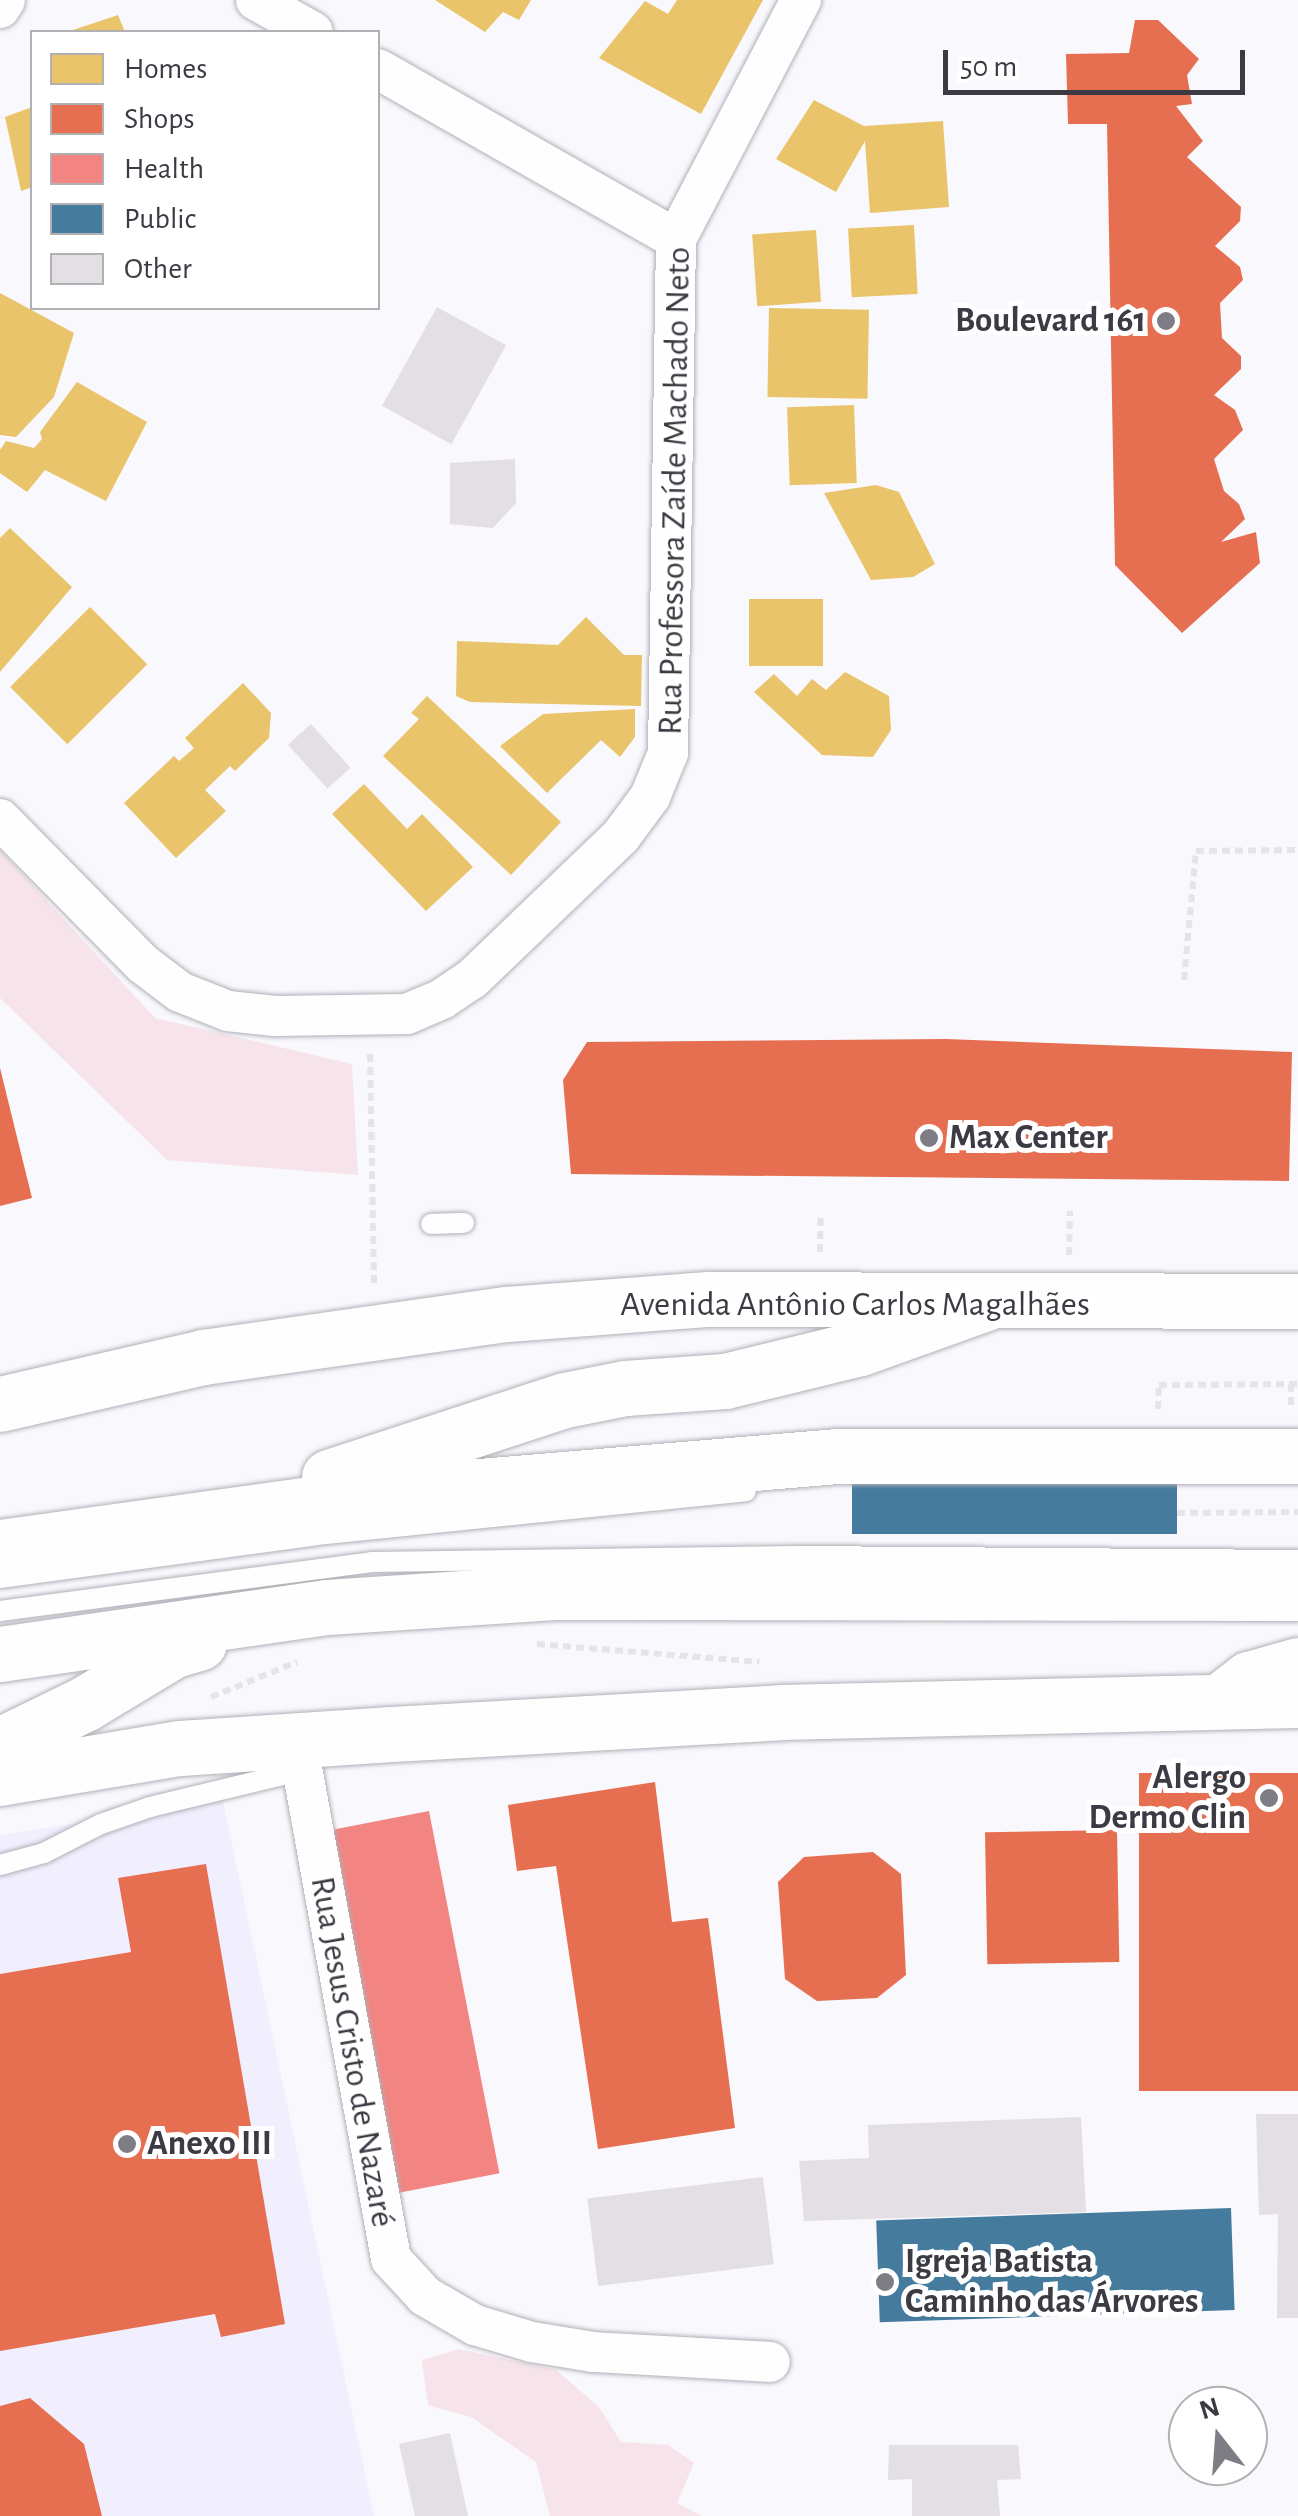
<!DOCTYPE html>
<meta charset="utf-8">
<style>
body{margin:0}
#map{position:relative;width:1298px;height:2516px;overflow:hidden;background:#f8f8fd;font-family:"Alegreya Sans",sans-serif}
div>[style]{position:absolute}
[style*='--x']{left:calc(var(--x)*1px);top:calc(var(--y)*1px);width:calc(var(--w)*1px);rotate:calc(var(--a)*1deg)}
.built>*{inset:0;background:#f1eefe}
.green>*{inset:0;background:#f6e4ea}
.homes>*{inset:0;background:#e9c46a;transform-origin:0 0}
.shops>*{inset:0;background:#e76f51;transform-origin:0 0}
.health>*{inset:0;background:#f28482;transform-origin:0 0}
.public>*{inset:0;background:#457b9d;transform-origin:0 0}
.building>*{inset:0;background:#e3dfe5;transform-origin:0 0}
.path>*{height:6px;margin-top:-3px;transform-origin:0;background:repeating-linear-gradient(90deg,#e5e4e7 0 8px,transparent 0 13px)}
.roads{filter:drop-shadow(0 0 2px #b2b0b7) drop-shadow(0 0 2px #b2b0b7)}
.lane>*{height:20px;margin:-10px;padding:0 10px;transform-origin:10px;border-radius:10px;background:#fefeff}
.street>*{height:40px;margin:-20px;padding:0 20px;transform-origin:20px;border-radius:20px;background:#fefeff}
.secondary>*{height:55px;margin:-27.5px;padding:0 27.5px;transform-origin:27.5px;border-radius:27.5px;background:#fefeff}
.primary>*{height:55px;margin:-27.5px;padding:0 27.5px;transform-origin:27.5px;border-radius:27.5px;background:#fefeff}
.dots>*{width:28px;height:28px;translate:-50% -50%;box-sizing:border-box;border:5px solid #fff;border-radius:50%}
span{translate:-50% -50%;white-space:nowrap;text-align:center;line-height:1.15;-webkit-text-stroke:10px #fff;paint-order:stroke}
.poi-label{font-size:35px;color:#3c3b44;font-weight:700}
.right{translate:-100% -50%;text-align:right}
.left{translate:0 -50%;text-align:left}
.street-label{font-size:35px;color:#3c3b44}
.legend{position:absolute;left:30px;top:30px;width:350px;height:280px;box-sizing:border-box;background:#fff;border:2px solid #b1b1b4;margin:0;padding:12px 18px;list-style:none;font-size:30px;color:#3c3b44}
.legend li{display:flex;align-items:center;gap:20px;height:50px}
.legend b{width:50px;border:2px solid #b1b1b4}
.north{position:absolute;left:1168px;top:2386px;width:100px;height:100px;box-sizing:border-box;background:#fff;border:2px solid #b1b1b4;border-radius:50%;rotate:343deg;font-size:28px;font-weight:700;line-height:40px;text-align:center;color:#3c3b44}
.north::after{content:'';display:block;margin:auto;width:35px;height:45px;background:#7e7d85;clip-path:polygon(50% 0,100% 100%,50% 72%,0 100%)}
.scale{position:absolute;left:943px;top:50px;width:302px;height:45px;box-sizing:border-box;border:5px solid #3c3b44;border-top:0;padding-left:12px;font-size:30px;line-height:35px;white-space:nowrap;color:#3c3b44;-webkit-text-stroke:8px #fff;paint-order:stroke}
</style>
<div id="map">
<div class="built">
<div style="clip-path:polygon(223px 1801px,374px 2516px,0 2516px,0 1835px)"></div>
</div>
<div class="green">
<div style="clip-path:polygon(0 850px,155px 1018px,352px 1064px,358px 1175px,167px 1160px,0 998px)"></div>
<div style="clip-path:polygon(459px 2349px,556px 2370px,599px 2407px,621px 2442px,668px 2445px,694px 2463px,677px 2503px,702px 2516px,550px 2516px,536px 2462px,471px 2417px,428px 2405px,422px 2360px)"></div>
</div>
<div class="homes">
<div style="clip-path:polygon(435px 0,531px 0,519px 20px,503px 12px,485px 32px)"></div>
<div style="clip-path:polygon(677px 0,763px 0,701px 114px,599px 58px,645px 1px,668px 14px)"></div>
<div style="clip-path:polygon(118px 15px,125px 32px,67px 32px)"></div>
<div style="clip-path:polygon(814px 100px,864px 126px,943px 121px,949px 207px,870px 213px,865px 141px,836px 192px,776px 159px)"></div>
<div style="clip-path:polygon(32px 107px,32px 187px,21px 191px,5px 117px)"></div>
<div style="left:914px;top:225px;width:69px;height:66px;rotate:87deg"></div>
<div style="left:816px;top:230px;width:72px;height:64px;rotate:86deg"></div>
<div style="clip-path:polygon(0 293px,74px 333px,54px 397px,16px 437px,0 435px)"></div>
<div style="left:769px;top:308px;width:100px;height:89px;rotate:1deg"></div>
<div style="clip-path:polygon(77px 382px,147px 422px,106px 501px,45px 470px,27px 492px,0 473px,0 450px,6px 441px,34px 448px,42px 439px,40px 432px)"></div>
<div style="left:854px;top:405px;width:78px;height:67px;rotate:88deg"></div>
<div style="clip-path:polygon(876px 485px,899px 492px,935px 564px,913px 577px,871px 580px,824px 493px)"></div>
<div style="clip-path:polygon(10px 528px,72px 587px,0 672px,0 538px)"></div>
<div style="left:749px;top:599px;width:74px;height:67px"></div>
<div style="left:90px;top:607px;width:81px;height:113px;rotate:45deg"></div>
<div style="clip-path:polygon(586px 617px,624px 655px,642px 655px,641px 706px,470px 702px,456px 696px,457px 641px,558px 645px)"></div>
<div style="clip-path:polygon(845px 672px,889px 696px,891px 730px,873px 757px,822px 755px,754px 692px,774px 674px,797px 696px,812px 679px,826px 690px)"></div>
<div style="clip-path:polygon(243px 683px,271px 713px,269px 738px,235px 771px,230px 766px,205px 790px,226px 811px,176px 858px,124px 803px,174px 756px,179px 761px,194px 748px,185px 738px)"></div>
<div style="clip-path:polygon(427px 696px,561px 822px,511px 875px,383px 756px,419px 719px,411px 713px)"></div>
<div style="clip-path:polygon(635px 709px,635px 737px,620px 757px,601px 740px,547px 793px,500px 746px,543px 714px)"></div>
<div style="clip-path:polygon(364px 784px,407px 829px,422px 814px,473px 867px,426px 911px,332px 814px)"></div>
</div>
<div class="shops">
<div style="clip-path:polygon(1135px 20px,1158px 20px,1199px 59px,1187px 75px,1192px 104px,1176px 106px,1203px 141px,1187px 157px,1241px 207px,1240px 221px,1215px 246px,1240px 267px,1243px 280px,1220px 303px,1222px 338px,1241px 356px,1241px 369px,1214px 395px,1235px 410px,1243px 430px,1214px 459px,1224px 491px,1239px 504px,1245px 519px,1221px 542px,1256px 532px,1260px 563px,1182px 633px,1115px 565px,1107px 124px,1068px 124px,1066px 54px,1129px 53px)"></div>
<div style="clip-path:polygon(946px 1039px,1292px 1052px,1289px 1181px,571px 1174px,563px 1080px,587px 1042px)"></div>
<div style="clip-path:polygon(0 1068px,32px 1198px,0 1206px)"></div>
<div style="left:1298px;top:1773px;width:318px;height:159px;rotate:90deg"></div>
<div style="clip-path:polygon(655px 1782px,672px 1922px,708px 1918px,735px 2128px,598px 2149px,556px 1866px,517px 1871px,508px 1805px)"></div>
<div style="left:1117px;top:1830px;width:132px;height:132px;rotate:89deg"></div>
<div style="clip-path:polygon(873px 1852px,901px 1874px,906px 1975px,877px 1998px,817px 2001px,785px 1979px,778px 1882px,804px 1857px)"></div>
<div style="clip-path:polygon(206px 1864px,285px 2324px,221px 2337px,215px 2314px,0 2351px,0 1974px,131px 1952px,118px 1878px)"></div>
<div style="clip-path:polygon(30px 2398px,84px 2444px,102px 2516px,0 2516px,0 2406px)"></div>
</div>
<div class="health">
<div style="left:429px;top:1811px;width:369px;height:118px;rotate:79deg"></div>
</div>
<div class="public">
<div style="left:1177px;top:1484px;width:50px;height:325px;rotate:90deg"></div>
<div style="left:1231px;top:2208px;width:102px;height:355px;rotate:88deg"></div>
</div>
<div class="building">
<div style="left:437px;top:307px;width:79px;height:113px;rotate:29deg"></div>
<div style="clip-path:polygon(515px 459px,516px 503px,493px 528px,450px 524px,450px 463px)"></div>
<div style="left:311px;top:724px;width:59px;height:31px;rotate:48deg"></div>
<div style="clip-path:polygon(1256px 2114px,1298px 2114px,1298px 2318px,1277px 2318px,1278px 2214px,1259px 2215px)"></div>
<div style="clip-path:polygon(1081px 2117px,1086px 2212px,804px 2221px,799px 2161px,869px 2158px,868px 2125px)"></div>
<div style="left:763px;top:2177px;width:88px;height:177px;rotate:83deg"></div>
<div style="clip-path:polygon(450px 2433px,468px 2516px,415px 2516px,399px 2444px)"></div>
<div style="clip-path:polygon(889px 2445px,1018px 2445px,1021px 2479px,997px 2480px,1000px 2516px,912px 2516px,912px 2479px,888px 2480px)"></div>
</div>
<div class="path">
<div style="--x:1184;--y:980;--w:130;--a:-84.7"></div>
<div style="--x:1196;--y:851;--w:102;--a:-0.6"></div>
<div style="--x:370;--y:1054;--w:233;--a:89"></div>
<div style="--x:820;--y:1252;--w:39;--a:-89"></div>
<div style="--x:1069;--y:1255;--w:44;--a:-88.7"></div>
<div style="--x:1291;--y:1384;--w:25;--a:90"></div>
<div style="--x:1158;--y:1409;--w:24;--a:-88"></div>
<div style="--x:1159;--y:1385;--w:139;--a:-0.4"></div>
<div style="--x:1177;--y:1513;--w:121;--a:-0.5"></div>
<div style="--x:537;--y:1644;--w:223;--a:4.6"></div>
<div style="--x:211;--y:1697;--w:93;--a:-22.1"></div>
</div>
<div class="roads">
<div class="lane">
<div style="--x:431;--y:1224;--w:33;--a:-2"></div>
<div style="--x:0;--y:1578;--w:319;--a:-7.7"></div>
<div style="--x:316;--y:1535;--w:432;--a:-5.8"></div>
<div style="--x:0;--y:1611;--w:375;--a:-7.5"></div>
<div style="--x:372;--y:1562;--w:425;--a:-0.8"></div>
<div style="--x:797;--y:1556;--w:501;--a:0.46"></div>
<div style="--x:0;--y:1865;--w:46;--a:-15.3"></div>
<div style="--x:44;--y:1853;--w:64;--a:-27"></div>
<div style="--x:101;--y:1824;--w:52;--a:-19.1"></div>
<div style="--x:150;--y:1807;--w:162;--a:-13.6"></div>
</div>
<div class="street">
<div style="--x:256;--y:0;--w:65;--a:29.3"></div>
<div style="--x:0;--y:8;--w:9;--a:-58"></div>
<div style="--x:378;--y:69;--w:343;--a:29.7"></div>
<div style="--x:0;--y:819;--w:204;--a:45.4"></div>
<div style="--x:143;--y:964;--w:46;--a:37.1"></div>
<div style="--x:180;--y:992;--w:52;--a:21.6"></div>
<div style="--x:228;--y:1011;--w:47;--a:6.1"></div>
<div style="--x:275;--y:1016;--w:132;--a:-0.9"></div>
<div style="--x:407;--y:1014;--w:38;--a:-23"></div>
<div style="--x:442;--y:999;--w:36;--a:-34"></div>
<div style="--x:472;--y:979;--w:207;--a:-43.8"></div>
<div style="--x:621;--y:836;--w:49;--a:-53.4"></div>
<div style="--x:650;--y:797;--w:48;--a:-67.8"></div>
<div style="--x:668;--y:753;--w:514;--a:-89.11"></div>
<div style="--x:676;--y:239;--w:270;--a:-62.4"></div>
<div style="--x:297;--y:1740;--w:527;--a:79.73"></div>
<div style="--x:391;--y:2259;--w:50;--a:47.4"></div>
<div style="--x:425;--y:2296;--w:58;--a:30.1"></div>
<div style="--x:475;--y:2325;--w:59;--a:16.6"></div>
<div style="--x:532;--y:2342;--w:62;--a:9.3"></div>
<div style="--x:593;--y:2352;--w:177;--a:3.2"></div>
</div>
<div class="secondary">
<div style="--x:0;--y:1404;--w:208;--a:-13"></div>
<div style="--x:203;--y:1357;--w:307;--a:-8.1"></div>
<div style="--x:507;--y:1314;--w:202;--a:-4.3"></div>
<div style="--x:708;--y:1299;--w:590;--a:0.19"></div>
<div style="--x:0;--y:1778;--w:182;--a:-9.5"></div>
<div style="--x:180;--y:1748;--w:212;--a:-3.8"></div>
<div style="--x:392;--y:1734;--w:389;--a:-3.2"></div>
<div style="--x:780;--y:1712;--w:518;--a:-1.33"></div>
</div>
<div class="primary">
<div style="--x:329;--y:1477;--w:248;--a:-18.1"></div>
<div style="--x:565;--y:1400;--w:61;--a:-11.3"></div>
<div style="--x:625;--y:1388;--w:100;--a:-4"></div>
<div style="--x:725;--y:1381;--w:139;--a:-13.7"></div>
<div style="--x:860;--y:1348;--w:134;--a:-19.7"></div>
<div style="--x:0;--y:1547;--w:377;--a:-7.9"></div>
<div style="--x:373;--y:1495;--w:466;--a:-4.8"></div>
<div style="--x:837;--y:1456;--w:461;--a:0"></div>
<div style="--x:0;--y:1654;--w:330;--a:-8.2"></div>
<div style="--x:327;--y:1607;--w:227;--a:-3.8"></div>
<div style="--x:554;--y:1592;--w:744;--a:0.08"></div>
<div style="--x:1223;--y:1699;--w:33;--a:-38"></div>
<div style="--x:1249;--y:1679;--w:51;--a:-15.9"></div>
<div style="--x:0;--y:1745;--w:96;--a:-26"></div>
<div style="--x:86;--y:1703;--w:103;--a:-31.1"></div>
<div style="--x:174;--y:1650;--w:26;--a:-16"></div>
</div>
</div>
<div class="dots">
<div style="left:1166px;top:321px;background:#7e7d85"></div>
<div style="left:929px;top:1138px;background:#7e7d85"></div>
<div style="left:1269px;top:1798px;background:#7e7d85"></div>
<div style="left:127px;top:2144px;background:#7e7d85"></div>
<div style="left:885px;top:2282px;background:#7e7d85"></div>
</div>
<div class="poi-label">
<span class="right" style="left:1146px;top:321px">Boulevard 161</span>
<span class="left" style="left:949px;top:1138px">Max Center</span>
<span class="right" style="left:1246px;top:1798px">Alergo<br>Dermo Clin</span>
<span class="left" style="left:147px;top:2144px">Anexo III</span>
<span class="left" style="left:905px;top:2282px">Igreja Batista<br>Caminho das Árvores</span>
</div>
<div class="street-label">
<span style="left:675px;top:491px;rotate:-89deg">Rua Professora Zaíde Machado Neto</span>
<span style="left:855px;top:1305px">Avenida Antônio Carlos Magalhães</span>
<span style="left:352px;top:2052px;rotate:80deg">Rua Jesus Cristo de Nazaré</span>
</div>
<ul class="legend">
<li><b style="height:28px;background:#e9c46a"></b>Homes</li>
<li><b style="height:28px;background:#e76f51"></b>Shops</li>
<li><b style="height:28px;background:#f28482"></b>Health</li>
<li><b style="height:28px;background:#457b9d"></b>Public</li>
<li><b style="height:28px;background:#e3dfe5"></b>Other</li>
</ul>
<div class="north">N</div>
<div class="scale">50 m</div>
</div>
